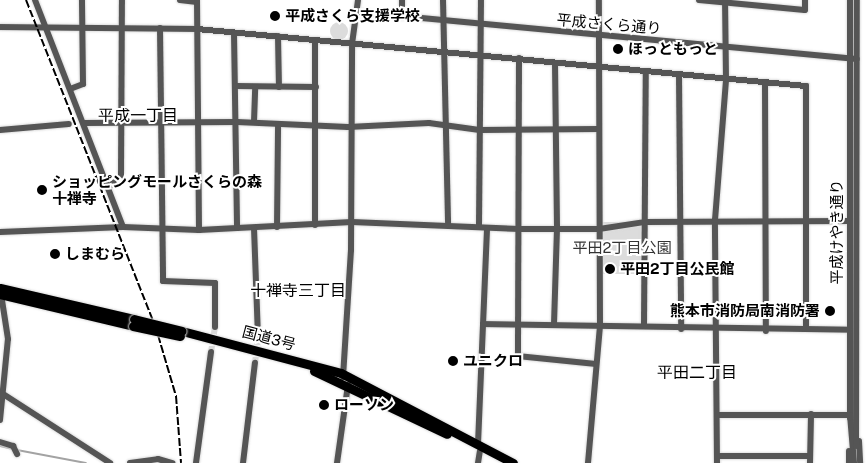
<!DOCTYPE html>
<meta charset="utf-8">
<style>
body{margin:0}
#map{position:relative;width:866px;height:463px;overflow:hidden;background:#fff;font-family:"Public Sans","Noto Sans JP",sans-serif}
div>[style]{position:absolute}
[style*='--x']{left:calc(var(--x)*1px);top:calc(var(--y)*1px);width:calc(var(--w)*1px);rotate:calc(var(--a)*1deg)}
.green>*{inset:0;background:#dcdcdc;transform-origin:0 0}
.round{border-radius:50%}
.stream>*{height:2px;margin:-1px;padding:0 1px;transform-origin:1px;border-radius:1px;background:#a3a3a3}
.minor-tunnel>*{height:6px;margin-top:-3px;transform-origin:0;background:repeating-linear-gradient(90deg,#d9d9d9 0 6px,transparent 0 9px)}
.roads{filter:drop-shadow(0 0 1px #dbdbdb) drop-shadow(0 0 1px #dbdbdb)}
.minor>*{height:6px;margin:-3px;padding:0 3px;transform-origin:3px;border-radius:3px;background:#555}
.highway>*{height:9px;margin:-4.5px;padding:0 4.5px;transform-origin:4.5px;border-radius:4.5px;background:#000}
.rail>*{height:2px;margin-top:-1px;transform-origin:0;background:repeating-linear-gradient(90deg,#000 0 8px,transparent 0 10.5px)}
.bridges{filter:drop-shadow(0 0 1px #dbdbdb) drop-shadow(0 0 1px #dbdbdb)}
.highway-bridge>*{height:9px;margin:-4.5px;padding:0 4.5px;transform-origin:4.5px;border-radius:4.5px;background:#000}
.dots>*{width:14px;height:14px;translate:-50% -50%;box-sizing:border-box;border:2px solid #fff;border-radius:50%}
span{translate:-50% -50%;white-space:nowrap;text-align:center;line-height:1.15;-webkit-text-stroke:4px #fff;paint-order:stroke}
.poi-label{font-size:15px;color:#000;font-weight:700}
.left{translate:0 -50%;text-align:left}
.right{translate:-100% -50%;text-align:right}
.street-label{font-size:15px;color:#000}
.park-label{font-size:15px;color:#333}
.neighbourhood-label{font-size:16px;color:#000}
</style>
<div id="map">
<div class="green">
<div class="round" style="left:330px;top:22px;width:18px;height:18px"></div>
<div style="left:645px;top:222px;width:52px;height:47px;rotate:90deg"></div>
</div>
<div class="stream">
<div style="--x:0;--y:446;--w:12;--a:14"></div>
<div style="--x:17;--y:450;--w:70;--a:10.7"></div>
</div>
<div class="minor-tunnel">
<div style="--x:211;--y:352;--w:25;--a:-81"></div>
<div style="--x:255;--y:363;--w:24;--a:-83"></div>
</div>
<div class="roads">
<div class="minor">
<div style="--x:35;--y:0;--w:243;--a:68.8"></div>
<div style="--x:123;--y:227;--w:76;--a:2.3"></div>
<div style="--x:199;--y:230;--w:153;--a:-3"></div>
<div style="--x:352;--y:222;--w:168;--a:2.4"></div>
<div style="--x:520;--y:229;--w:79;--a:0"></div>
<div style="--x:599;--y:229;--w:47;--a:-8.7"></div>
<div style="--x:645;--y:222;--w:205;--a:-0.3"></div>
<div style="--x:180;--y:0;--w:17;--a:7"></div>
<div style="--x:197;--y:0;--w:230;--a:89.5"></div>
<div style="--x:443;--y:0;--w:224;--a:88.7"></div>
<div style="--x:699;--y:0;--w:106;--a:5.4"></div>
<div style="--x:805;--y:10;--w:10;--a:-90"></div>
<div style="--x:850;--y:0;--w:415;--a:90"></div>
<div style="--x:850;--y:415;--w:48;--a:85.2"></div>
<div style="--x:358;--y:12;--w:501;--a:5.38"></div>
<div style="--x:402;--y:17;--w:17;--a:-90"></div>
<div style="--x:0;--y:27;--w:197;--a:0.6"></div>
<div style="--x:197;--y:29;--w:612;--a:5.35"></div>
<div style="--x:806;--y:86;--w:243;--a:90"></div>
<div style="--x:160;--y:28;--w:253;--a:89.3"></div>
<div style="--x:163;--y:281;--w:52;--a:2.2"></div>
<div style="--x:215;--y:283;--w:44;--a:90"></div>
<div style="--x:234;--y:33;--w:195;--a:89.1"></div>
<div style="--x:278;--y:36;--w:51;--a:88.9"></div>
<div style="--x:519;--y:58;--w:298;--a:90.2"></div>
<div style="--x:518;--y:356;--w:78;--a:5.9"></div>
<div style="--x:679;--y:75;--w:254;--a:89.5"></div>
<div style="--x:765;--y:83;--w:248;--a:89.8"></div>
<div style="--x:236;--y:86;--w:80;--a:0.7"></div>
<div style="--x:70;--y:89;--w:14;--a:-21"></div>
<div style="--x:83;--y:84;--w:84;--a:-90.7"></div>
<div style="--x:254;--y:122;--w:35;--a:-88"></div>
<div style="--x:84;--y:123;--w:153;--a:-0.4"></div>
<div style="--x:237;--y:122;--w:111;--a:2.6"></div>
<div style="--x:348;--y:127;--w:81;--a:-2.8"></div>
<div style="--x:429;--y:123;--w:51;--a:7.8"></div>
<div style="--x:480;--y:130;--w:119;--a:-0.5"></div>
<div style="--x:0;--y:130;--w:69;--a:-5"></div>
<div style="--x:108;--y:187;--w:16;--a:-35"></div>
<div style="--x:121;--y:178;--w:178;--a:-89.7"></div>
<div style="--x:315;--y:225;--w:185;--a:-90"></div>
<div style="--x:479;--y:226;--w:226;--a:-89.5"></div>
<div style="--x:277;--y:227;--w:103;--a:-89.4"></div>
<div style="--x:254;--y:228;--w:111;--a:87.9"></div>
<div style="--x:0;--y:232;--w:123;--a:-2.3"></div>
<div style="--x:483;--y:324;--w:367;--a:0.9"></div>
<div style="--x:554;--y:324;--w:97;--a:-88.2"></div>
<div style="--x:557;--y:227;--w:164;--a:-90.7"></div>
<div style="--x:644;--y:326;--w:255;--a:-89.6"></div>
<div style="--x:343;--y:377;--w:127;--a:-86.4"></div>
<div style="--x:351;--y:250;--w:206;--a:-89.7"></div>
<div style="--x:352;--y:44;--w:44;--a:-82.2"></div>
<div style="--x:0;--y:392;--w:131;--a:32.8"></div>
<div style="--x:717;--y:415;--w:133;--a:0"></div>
<div style="--x:850;--y:415;--w:3;--a:90"></div>
<div style="--x:0;--y:420;--w:81;--a:-84.4"></div>
<div style="--x:8;--y:339;--w:46;--a:-98.8"></div>
<div style="--x:859;--y:441;--w:22;--a:87"></div>
<div style="--x:0;--y:442;--w:14;--a:17"></div>
<div style="--x:13;--y:446;--w:9;--a:63"></div>
<div style="--x:478;--y:444;--w:216;--a:-87.6"></div>
<div style="--x:856;--y:446;--w:446;--a:-89.9"></div>
<div style="--x:718;--y:456;--w:92;--a:0"></div>
<div style="--x:130;--y:463;--w:28;--a:-8"></div>
<div style="--x:158;--y:459;--w:15;--a:16"></div>
<div style="--x:196;--y:463;--w:112;--a:-82.3"></div>
<div style="--x:243;--y:463;--w:101;--a:-83.2"></div>
<div style="--x:337;--y:463;--w:79;--a:-82"></div>
<div style="--x:478;--y:463;--w:12;--a:-81"></div>
<div style="--x:588;--y:463;--w:139;--a:-85"></div>
<div style="--x:600;--y:325;--w:325;--a:-90.2"></div>
<div style="--x:717;--y:463;--w:243;--a:-90.5"></div>
<div style="--x:715;--y:220;--w:141;--a:-85.5"></div>
<div style="--x:726;--y:79;--w:79;--a:-90.7"></div>
<div style="--x:810;--y:463;--w:49;--a:-88.8"></div>
<div style="--x:849;--y:463;--w:12;--a:-90"></div>
</div>
<div class="highway">
<div style="--x:0;--y:288;--w:138;--a:13"></div>
<div style="--x:0;--y:294;--w:137;--a:13.5"></div>
<div style="--x:182;--y:331;--w:164;--a:14.8"></div>
<div style="--x:341;--y:373;--w:194;--a:27.6"></div>
<div style="--x:314;--y:371;--w:147;--a:25.3"></div>
</div>
</div>
<div class="rail">
<div style="--x:26;--y:0;--w:343;--a:68.4"></div>
<div style="--x:158;--y:335;--w:64;--a:73.6"></div>
<div style="--x:176;--y:396;--w:67;--a:85.7"></div>
</div>
<div class="bridges">
<div class="highway-bridge">
<div style="--x:134;--y:319;--w:49;--a:14"></div>
<div style="--x:133;--y:326;--w:48;--a:12"></div>
</div>
</div>
<div class="dots">
<div style="left:275px;top:16px;background:#000"></div>
<div style="left:618px;top:49px;background:#000"></div>
<div style="left:42px;top:190px;background:#000"></div>
<div style="left:55px;top:254px;background:#000"></div>
<div style="left:610px;top:269px;background:#000"></div>
<div style="left:830px;top:311px;background:#000"></div>
<div style="left:453px;top:361px;background:#000"></div>
<div style="left:324px;top:405px;background:#000"></div>
</div>
<div class="poi-label">
<span class="left" style="left:285px;top:16px">平成さくら支援学校</span>
<span class="left" style="left:628px;top:49px">ほっともっと</span>
<span class="left" style="left:52px;top:190px">ショッピングモールさくらの森<br>十禅寺</span>
<span class="left" style="left:65px;top:254px">しまむら</span>
<span class="left" style="left:620px;top:269px">平田2丁目公民館</span>
<span class="right" style="left:820px;top:311px">熊本市消防局南消防署</span>
<span class="left" style="left:463px;top:361px">ユニクロ</span>
<span class="left" style="left:334px;top:405px">ローソン</span>
</div>
<div class="street-label">
<span style="left:609px;top:24px;rotate:5deg">平成さくら通り</span>
<span style="left:837px;top:232px;rotate:-90deg">平成けやき通り</span>
<span style="left:269px;top:338px;rotate:15deg">国道3号</span>
</div>
<div class="park-label">
<span style="left:622px;top:248px">平田2丁目公園</span>
</div>
<div class="neighbourhood-label">
<span style="left:138px;top:116px">平成一丁目</span>
<span style="left:298px;top:291px">十禅寺三丁目</span>
<span style="left:697px;top:373px">平田二丁目</span>
</div>
</div>
